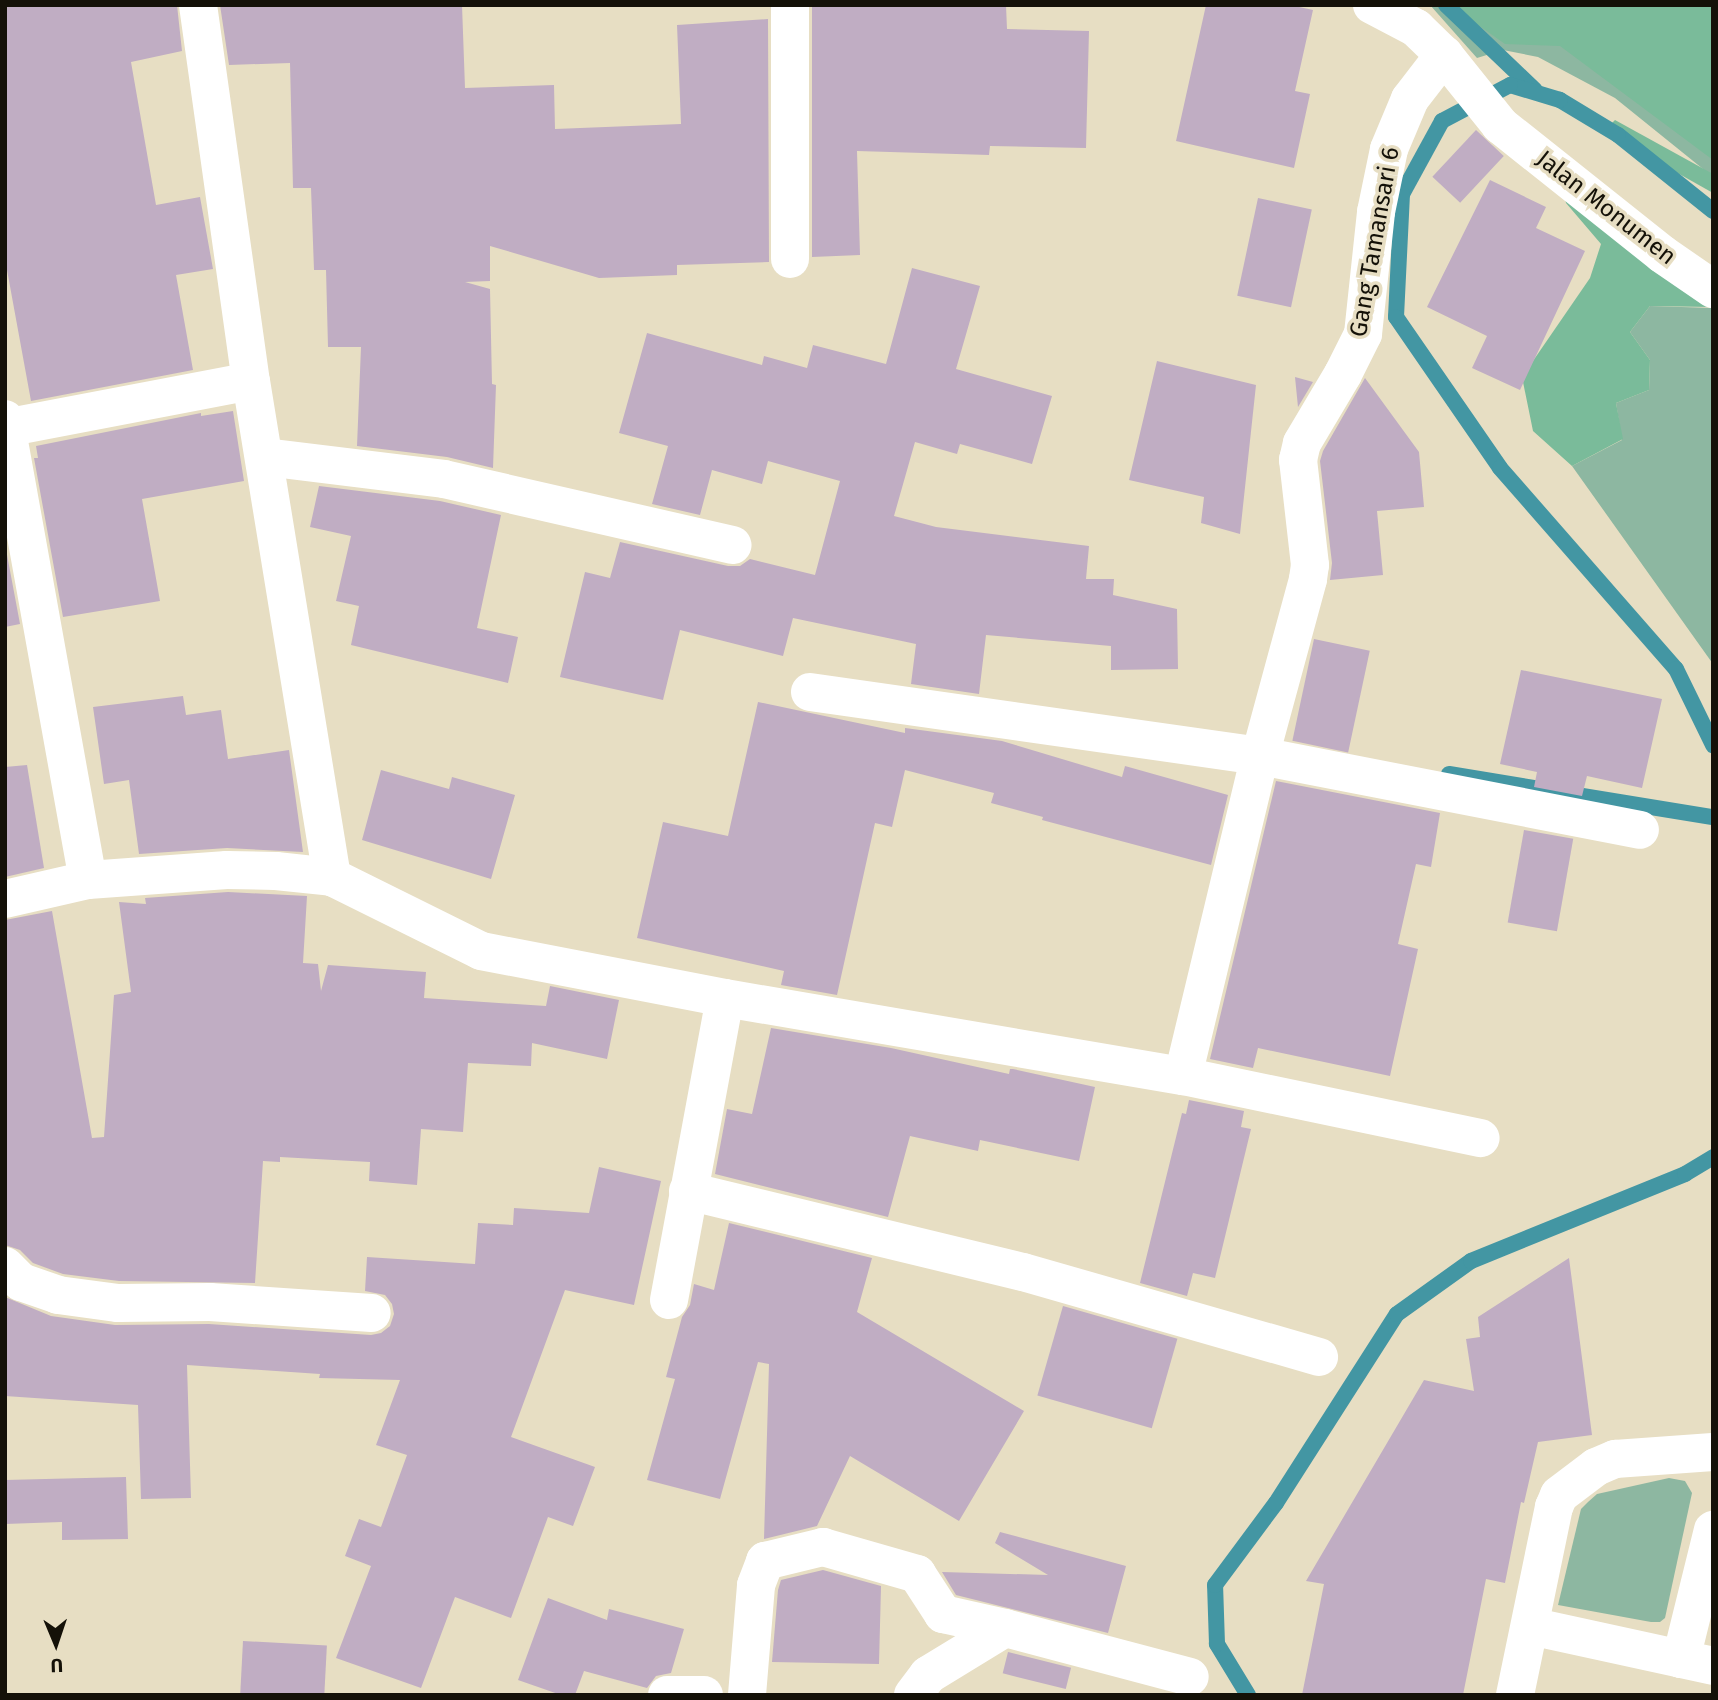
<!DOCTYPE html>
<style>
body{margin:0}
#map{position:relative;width:1718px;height:1700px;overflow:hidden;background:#e7dec3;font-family:"Fira Sans",sans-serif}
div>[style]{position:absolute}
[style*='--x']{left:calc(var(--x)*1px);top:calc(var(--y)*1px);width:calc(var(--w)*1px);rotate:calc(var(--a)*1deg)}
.green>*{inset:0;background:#8db7a1}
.forest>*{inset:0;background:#7abb9a}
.stream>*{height:16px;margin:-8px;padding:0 8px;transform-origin:8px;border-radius:8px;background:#4396a3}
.building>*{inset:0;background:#c0adc3;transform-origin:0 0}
.street>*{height:38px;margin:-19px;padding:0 19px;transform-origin:19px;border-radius:19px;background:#fff}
span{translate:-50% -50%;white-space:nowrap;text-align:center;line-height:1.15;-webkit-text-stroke:7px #e7dec3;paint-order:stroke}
.street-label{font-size:24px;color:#141108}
.frame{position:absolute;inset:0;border:7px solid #141108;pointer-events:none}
.north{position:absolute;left:21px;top:1609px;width:70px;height:70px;-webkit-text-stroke:5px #e7dec3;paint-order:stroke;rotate:178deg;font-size:19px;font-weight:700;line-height:28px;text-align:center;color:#141108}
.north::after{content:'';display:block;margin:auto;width:24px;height:32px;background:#141108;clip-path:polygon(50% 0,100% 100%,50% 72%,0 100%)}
</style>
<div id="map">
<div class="green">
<div style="clip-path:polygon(1430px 5px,1713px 5px,1713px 177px,1615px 98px,1538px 57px,1503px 50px,1477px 58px)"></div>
<div style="clip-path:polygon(1650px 306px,1713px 308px,1713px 664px,1572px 466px,1622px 440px,1616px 403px,1649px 390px,1650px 360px,1630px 332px)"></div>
<div style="clip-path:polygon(1669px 1478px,1685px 1481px,1692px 1493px,1665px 1618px,1660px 1622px,1651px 1622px,1558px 1605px,1581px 1509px,1588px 1502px,1597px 1494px)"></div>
</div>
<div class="forest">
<div style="clip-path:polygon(1458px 5px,1713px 5px,1713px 160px,1560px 46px,1505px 44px,1464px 15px)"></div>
<div style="clip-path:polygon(1615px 120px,1713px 174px,1713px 193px,1642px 153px,1608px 127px)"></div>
<div style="clip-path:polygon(1565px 198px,1711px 307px,1650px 306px,1630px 332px,1650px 360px,1649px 390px,1616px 403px,1623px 439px,1572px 466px,1533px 431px,1522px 377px,1590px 278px,1601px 244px,1566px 203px)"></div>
</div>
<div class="stream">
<div style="--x:1446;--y:5;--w:123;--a:43.7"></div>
<div style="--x:1713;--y:211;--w:122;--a:-141.3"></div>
<div style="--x:1618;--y:135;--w:68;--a:-148.9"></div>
<div style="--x:1560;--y:100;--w:52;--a:-163.3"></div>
<div style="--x:1510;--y:85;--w:77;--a:152.1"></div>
<div style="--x:1442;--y:121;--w:83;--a:118.7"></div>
<div style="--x:1402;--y:194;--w:123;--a:92.8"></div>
<div style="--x:1396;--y:317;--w:183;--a:55.4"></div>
<div style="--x:1500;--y:468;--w:267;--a:48.8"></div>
<div style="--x:1676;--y:669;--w:85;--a:64"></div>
<div style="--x:1449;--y:774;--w:267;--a:9.3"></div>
<div style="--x:1248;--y:1695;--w:60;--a:-121.3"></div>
<div style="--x:1217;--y:1644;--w:59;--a:-91.9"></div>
<div style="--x:1215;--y:1585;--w:102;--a:-53.4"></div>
<div style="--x:1276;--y:1503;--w:224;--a:-57.4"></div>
<div style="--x:1397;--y:1314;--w:91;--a:-35.6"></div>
<div style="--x:1471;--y:1261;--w:231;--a:-22.1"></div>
<div style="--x:1685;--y:1174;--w:33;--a:-31"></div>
</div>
<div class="building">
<div style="clip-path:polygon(5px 5px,177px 5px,182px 51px,131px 62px,156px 205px,200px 197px,213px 269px,176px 275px,193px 370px,31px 401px,5px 259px)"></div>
<div style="clip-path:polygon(220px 5px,462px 5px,465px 88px,554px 85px,555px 129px,681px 124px,677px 25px,768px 19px,769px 262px,677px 265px,677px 275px,599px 278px,490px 246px,490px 281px,465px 282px,490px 289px,492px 384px,496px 385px,493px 468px,447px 457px,357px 446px,361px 347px,328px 347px,326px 270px,314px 270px,311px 188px,293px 188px,290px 63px,229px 65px)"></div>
<div style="clip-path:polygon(812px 5px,1006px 5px,1007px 29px,1089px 31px,1086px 148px,990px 146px,989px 155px,857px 151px,860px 255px,812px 257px)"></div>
<div style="clip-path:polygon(1206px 5px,1290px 5px,1313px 10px,1295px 91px,1310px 94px,1294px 168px,1176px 141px)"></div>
<div style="left:1476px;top:130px;width:38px;height:64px;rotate:43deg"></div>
<div style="clip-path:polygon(1490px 180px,1546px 207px,1536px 228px,1585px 251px,1520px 390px,1472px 368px,1487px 336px,1427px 307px)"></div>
<div style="left:1258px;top:198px;width:55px;height:100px;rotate:12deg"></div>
<div style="clip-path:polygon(912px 268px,980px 286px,956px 369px,1052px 396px,1032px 464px,960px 444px,957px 454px,915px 442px,894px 516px,936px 527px,1089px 546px,1086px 579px,1114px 579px,1113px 595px,1177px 609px,1178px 669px,1111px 670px,1111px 646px,986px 635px,979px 694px,911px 684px,916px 644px,793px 618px,783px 656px,680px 630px,663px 700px,560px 677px,585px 572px,610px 578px,620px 542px,728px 566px,740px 566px,750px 559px,815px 575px,840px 481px,768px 461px,762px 484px,712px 470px,700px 515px,652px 504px,668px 446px,619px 433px,647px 333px,762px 365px,764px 356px,807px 368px,813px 345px,886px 364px)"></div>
<div style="clip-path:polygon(1157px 361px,1256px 385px,1240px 534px,1201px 523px,1204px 497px,1129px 480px)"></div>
<div style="clip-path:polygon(1295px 377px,1313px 382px,1298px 407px)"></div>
<div style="clip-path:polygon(1365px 378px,1419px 452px,1424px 507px,1377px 511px,1383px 575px,1330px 580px,1332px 563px,1320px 461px,1323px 451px)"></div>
<div style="clip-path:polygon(233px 411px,244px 481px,142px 499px,160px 601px,63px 617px,34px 458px,38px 458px,36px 446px,201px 413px,201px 416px)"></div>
<div style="clip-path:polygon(319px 486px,440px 501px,501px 515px,477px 628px,518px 637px,508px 683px,351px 645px,359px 606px,336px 601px,351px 536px,310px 527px)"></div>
<div style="clip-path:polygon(5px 544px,20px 624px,5px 627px)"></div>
<div style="left:1314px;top:639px;width:57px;height:104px;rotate:12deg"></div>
<div style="clip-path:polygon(1521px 670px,1662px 699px,1642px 788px,1587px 776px,1582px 796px,1534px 787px,1537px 772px,1500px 764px)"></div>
<div style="clip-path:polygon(183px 696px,186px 715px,221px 710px,228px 759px,289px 750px,303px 852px,227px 848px,139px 854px,129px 780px,104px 784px,93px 707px)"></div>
<div style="clip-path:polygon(758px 702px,905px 733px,905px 728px,1002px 741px,1122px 777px,1125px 766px,1228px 795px,1211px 865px,1042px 820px,1043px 817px,991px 803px,994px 793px,905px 770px,892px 827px,875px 823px,837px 995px,781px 985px,784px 971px,637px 938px,663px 822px,728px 836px)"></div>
<div style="clip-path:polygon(27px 765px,44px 868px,5px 877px,5px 767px)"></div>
<div style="clip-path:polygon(381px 770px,449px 789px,452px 777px,515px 795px,491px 879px,362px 840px)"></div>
<div style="clip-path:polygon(1276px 781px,1440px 813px,1431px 867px,1416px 864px,1398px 944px,1418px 949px,1390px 1076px,1258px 1048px,1253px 1068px,1210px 1059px)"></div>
<div style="left:1524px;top:830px;width:50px;height:94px;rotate:10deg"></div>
<div style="clip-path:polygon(228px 892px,307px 896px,303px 963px,318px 964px,321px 991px,328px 965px,426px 972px,424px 998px,546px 1006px,550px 986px,619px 1000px,607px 1059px,532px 1043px,531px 1066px,468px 1063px,463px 1132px,421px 1129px,417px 1185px,369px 1181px,370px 1162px,280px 1157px,280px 1162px,263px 1161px,255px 1283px,119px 1281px,63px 1274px,33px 1263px,20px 1250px,5px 1245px,5px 920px,52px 911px,92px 1138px,104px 1137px,114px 995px,131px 992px,119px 902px,146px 904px,145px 898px)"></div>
<div style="clip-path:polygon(771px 1028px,891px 1048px,1009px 1074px,1010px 1069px,1013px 1069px,1095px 1087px,1079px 1161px,980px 1140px,978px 1151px,910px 1136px,888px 1217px,715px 1174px,727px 1109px,752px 1114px)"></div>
<div style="clip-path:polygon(1189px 1100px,1244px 1111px,1241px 1127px,1251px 1129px,1215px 1278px,1193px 1273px,1187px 1296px,1140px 1283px,1182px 1113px,1186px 1114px)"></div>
<div style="clip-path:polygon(599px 1167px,661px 1181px,634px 1305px,565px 1290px,511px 1437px,595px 1467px,573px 1526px,548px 1517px,511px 1618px,455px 1597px,421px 1688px,336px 1658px,371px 1566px,345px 1556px,359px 1519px,381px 1527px,407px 1455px,376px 1445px,400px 1380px,319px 1378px,320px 1374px,187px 1365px,191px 1498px,141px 1499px,138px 1405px,5px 1396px,5px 1297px,51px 1316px,115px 1325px,209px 1324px,371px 1335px,381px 1333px,390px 1326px,394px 1314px,392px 1304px,385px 1295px,365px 1291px,367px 1257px,475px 1264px,478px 1223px,513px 1225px,514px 1208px,589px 1213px)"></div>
<div style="clip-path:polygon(729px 1223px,872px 1258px,857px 1312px,1024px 1411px,959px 1521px,850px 1456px,817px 1526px,764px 1539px,769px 1364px,758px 1362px,720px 1499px,647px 1480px,675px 1379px,666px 1377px,682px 1317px,690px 1305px,694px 1284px,714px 1290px)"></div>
<div style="clip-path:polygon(1569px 1258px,1592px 1435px,1538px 1442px,1524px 1503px,1521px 1502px,1505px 1583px,1486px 1579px,1463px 1695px,1302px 1695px,1324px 1584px,1306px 1581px,1424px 1380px,1474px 1391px,1466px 1339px,1480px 1337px,1478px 1317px)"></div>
<div style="left:1063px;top:1306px;width:119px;height:93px;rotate:16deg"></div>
<div style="clip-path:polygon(126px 1477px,128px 1539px,62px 1540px,62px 1522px,5px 1524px,5px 1480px)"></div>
<div style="clip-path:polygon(1000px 1532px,1126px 1566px,1108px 1633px,956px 1595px,942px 1572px,1048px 1575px,995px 1543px)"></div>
<div style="clip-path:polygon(823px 1570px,881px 1586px,879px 1664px,772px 1662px,778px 1590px,781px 1580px)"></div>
<div style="clip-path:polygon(548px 1598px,607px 1620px,609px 1609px,684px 1629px,671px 1673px,656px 1676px,647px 1688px,584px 1671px,575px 1695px,561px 1695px,518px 1680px)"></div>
<div style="left:243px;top:1641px;width:84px;height:54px;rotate:3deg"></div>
<div style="left:1008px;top:1652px;width:65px;height:22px;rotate:14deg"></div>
</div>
<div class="street">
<div style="--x:198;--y:5;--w:380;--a:82"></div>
<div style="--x:251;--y:381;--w:503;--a:80.73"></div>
<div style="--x:1372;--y:5;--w:50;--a:27.6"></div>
<div style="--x:1416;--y:28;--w:39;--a:44"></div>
<div style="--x:1444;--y:55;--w:90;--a:51.3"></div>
<div style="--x:1500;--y:125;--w:207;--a:38.5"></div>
<div style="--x:1662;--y:254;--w:62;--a:34.5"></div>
<div style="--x:790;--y:259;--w:254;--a:-90"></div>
<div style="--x:5;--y:419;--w:468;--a:79.8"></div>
<div style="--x:5;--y:428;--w:250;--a:-10.8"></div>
<div style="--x:265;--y:457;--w:180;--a:7"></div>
<div style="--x:444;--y:479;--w:296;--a:12.9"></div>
<div style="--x:810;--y:692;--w:455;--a:8.1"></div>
<div style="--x:1260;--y:756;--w:387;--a:11"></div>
<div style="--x:5;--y:899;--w:85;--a:-12.9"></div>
<div style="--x:88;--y:880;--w:139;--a:-4.1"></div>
<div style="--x:227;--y:870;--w:49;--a:1.2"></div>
<div style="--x:276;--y:871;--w:56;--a:6.1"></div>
<div style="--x:332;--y:877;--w:166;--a:26.4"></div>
<div style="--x:481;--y:951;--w:248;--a:10.9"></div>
<div style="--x:725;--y:998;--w:465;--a:9.7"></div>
<div style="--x:1183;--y:1076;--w:304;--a:11.8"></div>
<div style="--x:1183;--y:1076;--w:329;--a:-76.5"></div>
<div style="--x:1260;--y:756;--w:183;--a:-74.8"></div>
<div style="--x:1308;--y:579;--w:14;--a:-82"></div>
<div style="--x:1310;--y:565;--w:106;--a:-96.5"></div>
<div style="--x:1298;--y:460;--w:17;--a:-77"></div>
<div style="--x:1302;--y:443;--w:80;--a:-59.3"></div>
<div style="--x:1343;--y:374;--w:45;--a:-63.4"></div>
<div style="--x:1363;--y:334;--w:123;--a:-83.9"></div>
<div style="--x:1376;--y:212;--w:64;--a:-78.3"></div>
<div style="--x:1389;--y:149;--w:54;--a:-67.2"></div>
<div style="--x:1410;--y:99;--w:56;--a:-52.3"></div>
<div style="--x:688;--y:1191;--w:345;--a:13.6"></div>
<div style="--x:1023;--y:1272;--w:308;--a:16"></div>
<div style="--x:5;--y:1266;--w:23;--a:45"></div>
<div style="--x:21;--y:1282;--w:39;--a:19"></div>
<div style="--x:58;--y:1295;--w:61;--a:7.6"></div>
<div style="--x:118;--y:1303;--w:92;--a:-0.6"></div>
<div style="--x:210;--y:1302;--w:162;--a:3.9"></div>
<div style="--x:669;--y:1300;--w:307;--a:-79.5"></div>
<div style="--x:1530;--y:1626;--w:155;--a:12.3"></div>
<div style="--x:1681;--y:1659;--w:133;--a:-76.1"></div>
<div style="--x:1681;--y:1659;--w:33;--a:12"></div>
<div style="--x:667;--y:1695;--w:37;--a:0"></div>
<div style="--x:747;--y:1695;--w:110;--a:-85.3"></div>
<div style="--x:756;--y:1585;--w:26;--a:-69"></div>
<div style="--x:765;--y:1561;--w:60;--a:-13.6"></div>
<div style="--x:823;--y:1547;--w:98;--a:16"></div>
<div style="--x:917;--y:1574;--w:48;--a:57"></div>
<div style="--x:943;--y:1614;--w:64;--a:12.7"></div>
<div style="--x:913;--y:1695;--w:25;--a:-53"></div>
<div style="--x:928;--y:1675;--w:90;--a:-31.4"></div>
<div style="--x:1005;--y:1628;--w:191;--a:14.8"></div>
<div style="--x:1515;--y:1695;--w:192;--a:-78.3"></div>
<div style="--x:1554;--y:1507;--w:13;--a:-67"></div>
<div style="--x:1559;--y:1495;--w:46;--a:-37.1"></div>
<div style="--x:1596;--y:1467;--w:21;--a:-23"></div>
<div style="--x:1615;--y:1459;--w:98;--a:-4.1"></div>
</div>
<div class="street-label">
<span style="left:1606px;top:208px;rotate:38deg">Jalan Monumen</span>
<span style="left:1375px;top:242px;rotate:-80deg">Gang Tamansari 6</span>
</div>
<div class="frame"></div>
<div class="north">U</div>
</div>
